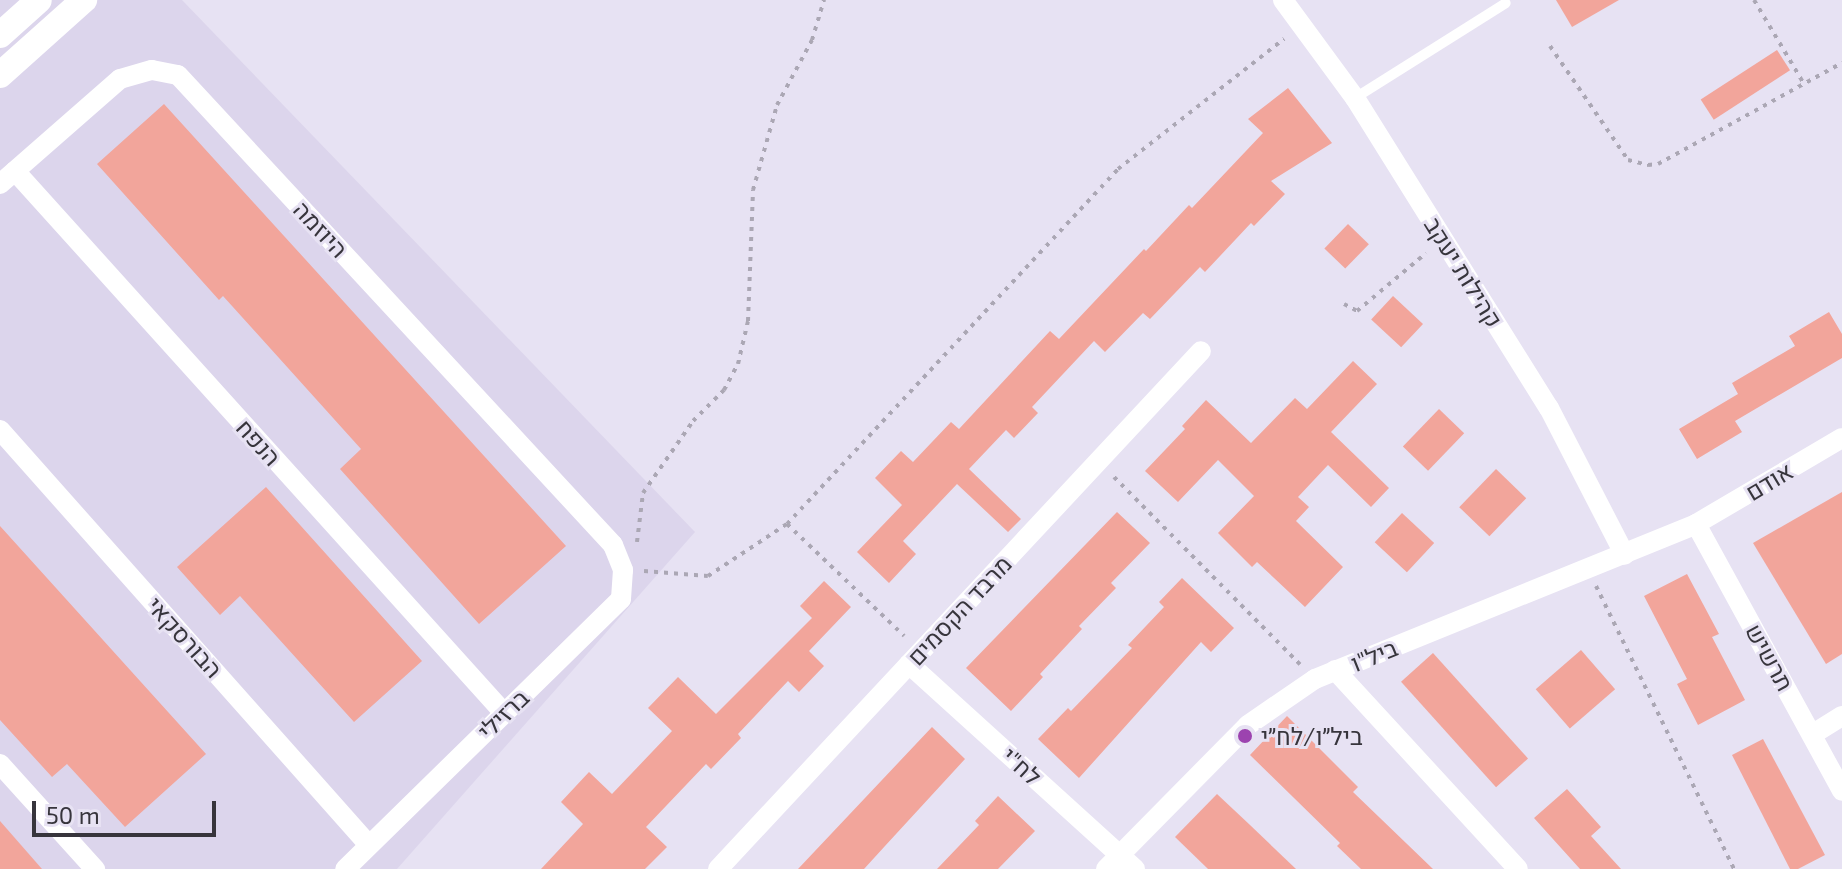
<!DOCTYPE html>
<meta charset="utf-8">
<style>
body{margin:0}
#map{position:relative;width:1842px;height:869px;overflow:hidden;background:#e7e2f3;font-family:"Exo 2",Heebo,sans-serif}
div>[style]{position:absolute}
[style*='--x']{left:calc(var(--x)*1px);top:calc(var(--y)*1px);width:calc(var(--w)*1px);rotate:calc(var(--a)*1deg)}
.built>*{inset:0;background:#dcd5ec}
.building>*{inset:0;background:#f2a59b;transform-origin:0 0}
.path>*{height:4px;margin-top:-2px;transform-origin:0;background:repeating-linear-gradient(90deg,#aba7b4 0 4px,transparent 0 10px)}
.service>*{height:10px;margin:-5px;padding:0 5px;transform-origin:5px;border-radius:5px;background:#fff}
.minor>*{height:20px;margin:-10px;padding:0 10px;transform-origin:10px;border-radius:10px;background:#fff}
.tertiary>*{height:26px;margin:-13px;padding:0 13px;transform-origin:13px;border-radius:13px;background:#fff}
.dots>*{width:22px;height:22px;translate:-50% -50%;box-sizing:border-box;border:4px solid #e7e2f3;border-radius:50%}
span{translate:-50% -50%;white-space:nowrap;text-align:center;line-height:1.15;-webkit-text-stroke:6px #e7e2f3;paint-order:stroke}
.street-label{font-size:24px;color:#37353c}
.poi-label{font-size:24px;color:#37353c}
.left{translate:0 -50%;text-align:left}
.scale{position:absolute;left:32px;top:801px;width:184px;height:36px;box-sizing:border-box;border:4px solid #37353c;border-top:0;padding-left:10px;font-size:24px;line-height:28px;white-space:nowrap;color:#37353c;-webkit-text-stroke:6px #e7e2f3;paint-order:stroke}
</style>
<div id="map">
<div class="built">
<div style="clip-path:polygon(0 0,182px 0,695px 532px,397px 869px,0 869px)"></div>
</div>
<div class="building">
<div style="clip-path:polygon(1556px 0,1619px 0,1572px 27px)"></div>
<div style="left:1777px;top:50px;width:24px;height:91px;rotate:57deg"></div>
<div style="clip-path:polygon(1288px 88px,1332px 143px,1271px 181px,1285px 194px,1254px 226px,1251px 223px,1205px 272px,1200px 267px,1150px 319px,1143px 313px,1105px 352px,1094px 341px,1032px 407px,1038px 413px,1014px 438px,1006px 430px,969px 469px,1021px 519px,1008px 532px,957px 484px,903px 541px,916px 554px,889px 583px,857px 552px,902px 505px,875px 478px,901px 451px,913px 462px,951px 422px,959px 429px,1050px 331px,1059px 339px,1144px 249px,1146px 251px,1189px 205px,1192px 208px,1263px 133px,1248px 119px)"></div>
<div style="clip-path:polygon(164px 104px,566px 546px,479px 624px,340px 469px,361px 449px,223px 296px,219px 300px,97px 164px)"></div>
<div style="left:1348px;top:224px;width:29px;height:34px;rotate:44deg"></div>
<div style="left:1393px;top:296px;width:41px;height:32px;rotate:43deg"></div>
<div style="clip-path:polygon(1829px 312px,1842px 334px,1842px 358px,1735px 421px,1742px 432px,1697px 459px,1679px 429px,1738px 394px,1732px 383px,1795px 346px,1789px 336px)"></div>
<div style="clip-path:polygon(1353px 361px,1377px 384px,1331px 432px,1389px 488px,1371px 507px,1328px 465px,1298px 497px,1309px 507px,1296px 521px,1343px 567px,1305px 607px,1257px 562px,1252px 567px,1218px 533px,1254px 496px,1218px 460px,1178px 502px,1145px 471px,1185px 429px,1182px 426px,1206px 400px,1251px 443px,1295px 398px,1307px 409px)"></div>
<div style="left:1439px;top:409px;width:35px;height:52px;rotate:44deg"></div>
<div style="left:1496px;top:469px;width:42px;height:53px;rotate:44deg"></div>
<div style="clip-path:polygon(266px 487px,422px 661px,354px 722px,240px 596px,220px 615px,177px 567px)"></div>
<div style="clip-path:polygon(1842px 492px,1842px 654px,1826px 664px,1753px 543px)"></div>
<div style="clip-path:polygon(1117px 512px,1150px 543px,1111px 583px,1116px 588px,1079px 626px,1082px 629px,1040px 674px,1043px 677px,1011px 711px,966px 668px)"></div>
<div style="left:1402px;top:513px;width:44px;height:40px;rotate:43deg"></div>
<div style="clip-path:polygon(0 526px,206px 754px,125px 827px,67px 764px,52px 777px,0 720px)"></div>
<div style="clip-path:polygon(1687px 574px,1719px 634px,1712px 637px,1745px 700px,1698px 725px,1677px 684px,1687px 679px,1644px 596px)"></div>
<div style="clip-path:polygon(1182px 578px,1234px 628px,1211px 652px,1201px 642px,1079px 778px,1038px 739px,1068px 708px,1071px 711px,1132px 648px,1128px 645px,1164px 607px,1159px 602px)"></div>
<div style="clip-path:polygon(824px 581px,851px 607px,809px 651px,824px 666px,799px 692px,788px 681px,738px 734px,741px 738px,711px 769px,706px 764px,646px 827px,667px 847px,645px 869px,541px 869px,583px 824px,561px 802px,589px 772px,612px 794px,672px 731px,648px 708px,678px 677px,716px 714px,812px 618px,800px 606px)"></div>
<div style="left:1581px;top:650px;width:52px;height:60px;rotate:49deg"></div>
<div style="left:1433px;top:653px;width:142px;height:43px;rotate:48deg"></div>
<div style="clip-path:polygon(1287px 716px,1358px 787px,1353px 792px,1433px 869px,1361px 869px,1337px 846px,1340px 843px,1250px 755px)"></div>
<div style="clip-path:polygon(932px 727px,965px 759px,885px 846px,864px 869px,798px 869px)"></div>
<div style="clip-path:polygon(1763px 739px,1825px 855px,1798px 869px,1790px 869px,1732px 755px)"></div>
<div style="clip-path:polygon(1567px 789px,1601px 827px,1591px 836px,1621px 869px,1580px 869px,1534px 818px)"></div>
<div style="clip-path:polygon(1217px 794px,1250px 825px,1296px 869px,1208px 869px,1175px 837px)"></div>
<div style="clip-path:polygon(998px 796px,1035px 831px,998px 869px,937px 869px,979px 825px,975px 821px)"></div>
<div style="clip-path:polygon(0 821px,42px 869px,0 869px)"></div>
</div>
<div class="path">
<div style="--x:1754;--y:0;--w:98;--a:59.2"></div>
<div style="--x:1550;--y:46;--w:138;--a:55.6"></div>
<div style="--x:1628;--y:160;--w:21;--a:14"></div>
<div style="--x:1648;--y:165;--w:10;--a:-6"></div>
<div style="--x:1658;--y:164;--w:210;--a:-28.8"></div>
<div style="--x:1344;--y:304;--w:15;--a:28"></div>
<div style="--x:1357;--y:311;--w:90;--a:-40"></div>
<div style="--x:1114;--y:477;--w:264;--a:45.2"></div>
<div style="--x:787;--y:524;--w:162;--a:43.7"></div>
<div style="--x:637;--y:542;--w:49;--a:-83"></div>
<div style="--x:643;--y:493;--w:88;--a:-55.2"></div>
<div style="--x:693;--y:421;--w:44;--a:-45"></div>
<div style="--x:724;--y:390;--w:30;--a:-62"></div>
<div style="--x:738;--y:364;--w:44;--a:-76.9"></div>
<div style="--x:748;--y:321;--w:131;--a:-87.8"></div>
<div style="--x:753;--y:190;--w:88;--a:-74.2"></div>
<div style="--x:777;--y:105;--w:74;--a:-61.7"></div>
<div style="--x:812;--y:40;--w:42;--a:-73.3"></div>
<div style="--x:644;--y:571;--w:64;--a:4.5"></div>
<div style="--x:708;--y:576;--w:95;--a:-33.4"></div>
<div style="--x:787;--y:524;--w:485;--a:-47"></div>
<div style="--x:1118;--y:169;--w:211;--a:-38.1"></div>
<div style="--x:1596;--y:586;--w:315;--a:64"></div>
</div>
<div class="service">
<div style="--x:1355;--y:98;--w:178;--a:-32.2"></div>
</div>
<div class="minor">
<div style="--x:1283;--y:0;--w:122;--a:53.7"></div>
<div style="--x:1355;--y:98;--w:366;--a:58"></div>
<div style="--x:1549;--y:408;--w:165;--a:62.7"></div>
<div style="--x:15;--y:171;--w:730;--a:47.94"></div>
<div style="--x:0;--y:184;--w:159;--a:-41.2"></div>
<div style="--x:120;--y:79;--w:33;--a:-16"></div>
<div style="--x:152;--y:70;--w:26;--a:11"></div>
<div style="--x:178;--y:75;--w:640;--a:47.21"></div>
<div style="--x:613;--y:545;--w:27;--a:68"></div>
<div style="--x:623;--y:570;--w:29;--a:94"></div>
<div style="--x:621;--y:599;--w:386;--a:135.6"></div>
<div style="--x:0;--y:430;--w:555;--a:48.36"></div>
<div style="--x:1696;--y:524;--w:304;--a:61.3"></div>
<div style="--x:909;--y:664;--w:305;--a:42.2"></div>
<div style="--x:1335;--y:670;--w:270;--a:47.4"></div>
<div style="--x:1813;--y:734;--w:34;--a:-32"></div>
<div style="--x:0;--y:764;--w:142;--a:47.9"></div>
<div style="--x:718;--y:869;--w:708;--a:-47"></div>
<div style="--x:1106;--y:869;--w:202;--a:-45.4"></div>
<div style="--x:1248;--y:725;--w:81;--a:-34.5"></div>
<div style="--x:1315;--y:679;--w:411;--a:-22.1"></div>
<div style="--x:1696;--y:524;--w:169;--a:-30.5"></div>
</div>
<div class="tertiary">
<div style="--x:0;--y:35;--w:52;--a:-41.9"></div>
<div style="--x:0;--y:75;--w:113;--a:-41.8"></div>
</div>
<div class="dots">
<div style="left:1245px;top:736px;background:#9c43af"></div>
</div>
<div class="street-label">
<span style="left:321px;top:229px;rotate:47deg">היוזמה</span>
<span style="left:1464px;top:272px;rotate:58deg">קהילות יעקב</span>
<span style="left:259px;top:442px;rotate:48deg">הנפח</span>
<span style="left:1769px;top:481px;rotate:-31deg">אודם</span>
<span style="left:959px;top:610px;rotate:-47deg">מרבד הקסמים</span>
<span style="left:185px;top:637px;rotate:48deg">הבורסקאי</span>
<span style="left:1374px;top:655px;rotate:-22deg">ביל"ו</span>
<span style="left:1770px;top:657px;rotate:61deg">תרשיש</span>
<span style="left:503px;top:714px;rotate:-44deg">ברזילי</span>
<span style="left:1022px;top:766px;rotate:42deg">לח"י</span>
</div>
<div class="poi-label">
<span class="left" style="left:1261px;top:736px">ביל״ו/לח״י</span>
</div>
<div class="scale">50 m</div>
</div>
